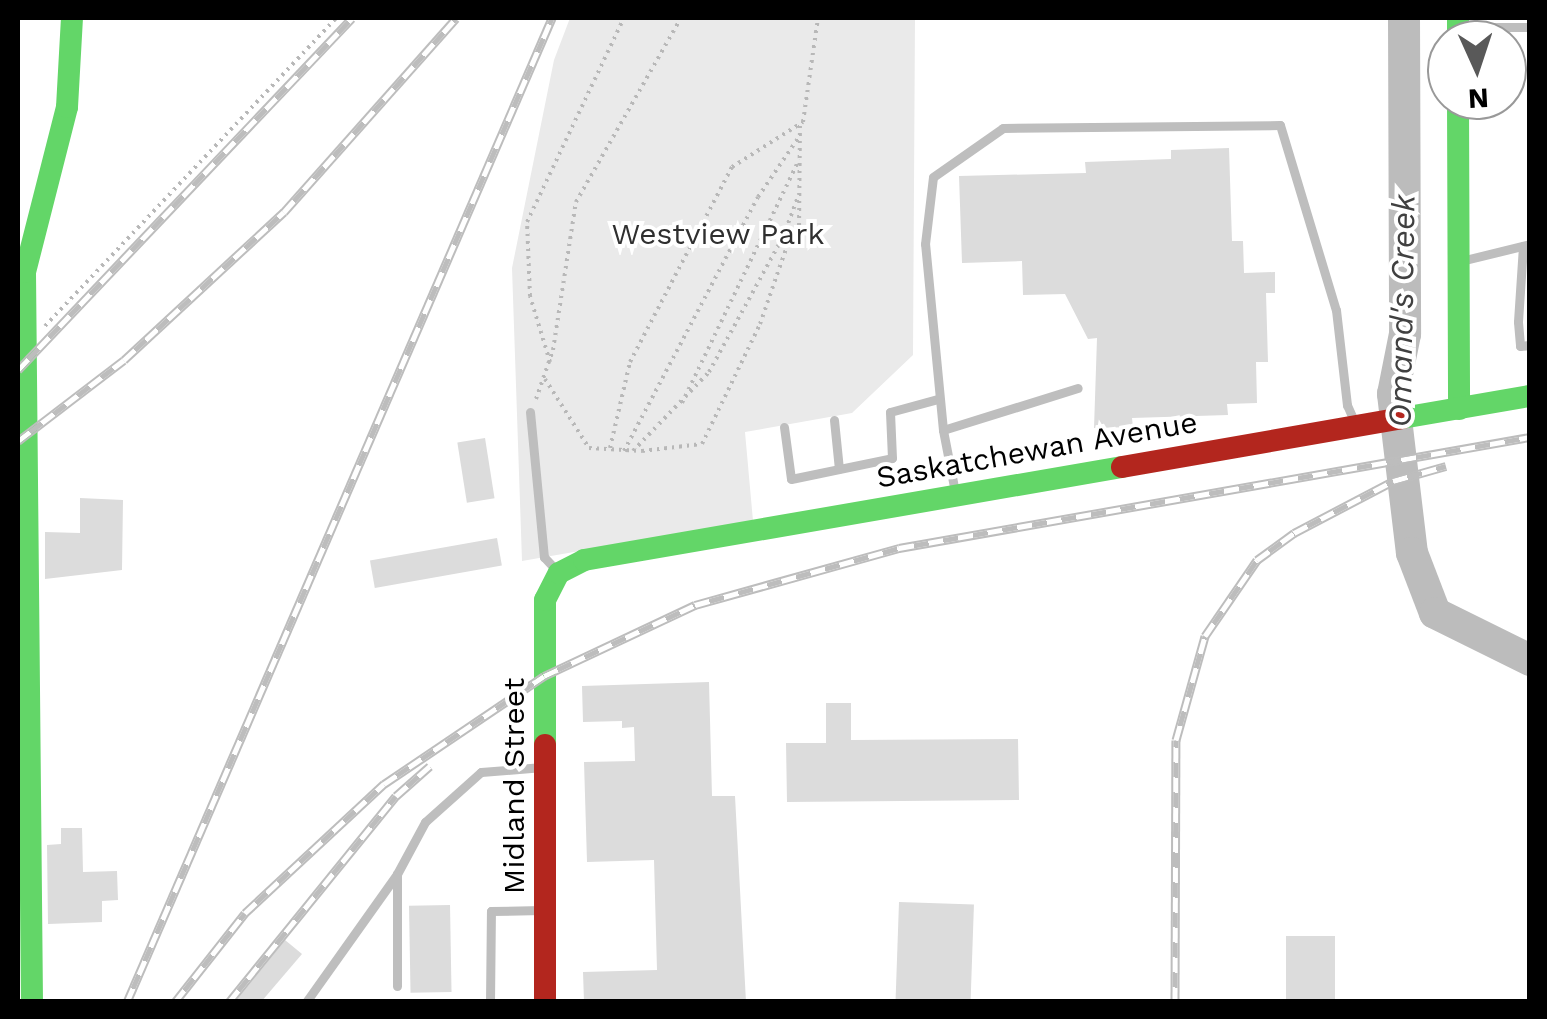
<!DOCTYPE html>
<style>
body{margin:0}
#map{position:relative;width:1547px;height:1019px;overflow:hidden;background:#fff;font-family:"Work Sans",sans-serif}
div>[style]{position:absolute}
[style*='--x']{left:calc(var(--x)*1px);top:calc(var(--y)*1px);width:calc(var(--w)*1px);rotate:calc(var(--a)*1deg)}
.green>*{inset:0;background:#eaeaea}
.river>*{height:32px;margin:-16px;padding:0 16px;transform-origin:16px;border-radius:16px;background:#bcbcbc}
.building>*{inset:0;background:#dcdcdc;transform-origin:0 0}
.path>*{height:4px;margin-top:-2px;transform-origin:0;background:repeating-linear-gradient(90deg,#b8b8b8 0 2.5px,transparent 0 7.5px)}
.lane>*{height:9px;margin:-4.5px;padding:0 4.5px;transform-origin:4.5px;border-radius:4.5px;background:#bebebe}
.fast>*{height:22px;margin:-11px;padding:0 11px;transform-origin:11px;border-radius:11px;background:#63d668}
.jam>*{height:22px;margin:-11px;padding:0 11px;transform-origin:11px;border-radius:11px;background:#b3261e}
.rail>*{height:9px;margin-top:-4.5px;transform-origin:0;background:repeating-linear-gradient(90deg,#fff 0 15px,#bdbdbd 0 30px);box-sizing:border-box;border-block:2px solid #bdbdbd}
span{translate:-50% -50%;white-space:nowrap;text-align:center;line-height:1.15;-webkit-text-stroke:8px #fff;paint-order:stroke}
.park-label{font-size:30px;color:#2f2f2f}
.street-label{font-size:30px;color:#000}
.water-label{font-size:32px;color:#404040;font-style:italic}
.frame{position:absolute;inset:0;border:20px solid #000;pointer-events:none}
.north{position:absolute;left:1427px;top:20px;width:100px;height:100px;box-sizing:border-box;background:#fff;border:2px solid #999;border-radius:50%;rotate:177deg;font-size:28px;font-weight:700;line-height:40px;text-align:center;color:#000}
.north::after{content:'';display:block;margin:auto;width:35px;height:45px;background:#595959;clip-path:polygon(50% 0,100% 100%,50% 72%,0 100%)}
</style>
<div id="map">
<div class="green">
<div style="clip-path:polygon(570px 18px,915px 18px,913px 355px,852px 413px,745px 432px,753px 521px,522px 561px,512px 268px,554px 60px)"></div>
</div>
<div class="river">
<div style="--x:1404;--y:18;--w:316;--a:89.8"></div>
<div style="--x:1405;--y:334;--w:61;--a:101.3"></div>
<div style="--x:1393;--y:394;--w:160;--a:83.2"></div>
<div style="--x:1412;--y:553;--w:64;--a:69"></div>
<div style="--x:1435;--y:613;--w:106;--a:26.3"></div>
</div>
<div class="building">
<div style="clip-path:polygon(1229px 148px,1232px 241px,1243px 241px,1244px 273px,1275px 272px,1275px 293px,1266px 293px,1268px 362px,1256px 362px,1257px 403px,1227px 404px,1228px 415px,1132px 418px,1133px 427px,1094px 428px,1097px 338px,1088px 339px,1065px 294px,1023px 295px,1022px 261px,962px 263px,959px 176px,1086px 173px,1085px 162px,1171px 159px,1171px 150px)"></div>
<div style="left:485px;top:438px;width:61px;height:28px;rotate:81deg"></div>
<div style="clip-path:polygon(80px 498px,123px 500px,122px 570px,45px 579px,45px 532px,80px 533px)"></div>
<div style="left:497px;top:538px;width:28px;height:129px;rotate:80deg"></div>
<div style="clip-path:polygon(709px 682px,712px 796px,735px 796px,746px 1002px,584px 1002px,583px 972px,657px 970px,654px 860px,587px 862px,584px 762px,635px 761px,634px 727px,622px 728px,622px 721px,583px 722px,582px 686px)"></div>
<div style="clip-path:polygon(826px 703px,851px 703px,851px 740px,1018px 739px,1019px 800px,787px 802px,786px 743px,826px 743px)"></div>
<div style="clip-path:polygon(61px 828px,82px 828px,83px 872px,117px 871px,118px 900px,102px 901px,102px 922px,48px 924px,47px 845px,61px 844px)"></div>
<div style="left:899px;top:902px;width:75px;height:100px;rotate:2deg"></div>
<div style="left:450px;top:905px;width:87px;height:41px;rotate:89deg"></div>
<div style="left:1286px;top:936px;width:49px;height:66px"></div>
<div style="clip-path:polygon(285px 940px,302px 954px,261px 1002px,235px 1002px)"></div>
</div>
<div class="path">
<div style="--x:45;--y:326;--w:424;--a:-46.6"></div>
<div style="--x:550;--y:362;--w:69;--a:-106.9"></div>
<div style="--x:530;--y:296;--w:74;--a:-92.3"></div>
<div style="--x:527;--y:222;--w:226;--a:-64.6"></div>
<div style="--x:545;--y:379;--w:82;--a:57.5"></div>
<div style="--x:589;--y:448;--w:53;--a:3.2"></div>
<div style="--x:642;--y:451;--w:60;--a:-6.7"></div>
<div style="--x:702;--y:444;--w:133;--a:-64.2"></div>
<div style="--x:760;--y:324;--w:83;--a:-70.9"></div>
<div style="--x:787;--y:246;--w:18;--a:-47"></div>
<div style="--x:799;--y:233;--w:108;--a:-89.5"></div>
<div style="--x:536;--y:399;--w:52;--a:-70.9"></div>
<div style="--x:553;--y:350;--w:150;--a:-81.2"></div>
<div style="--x:576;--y:202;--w:212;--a:-60.3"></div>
<div style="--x:682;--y:403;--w:270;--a:-64.3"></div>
<div style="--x:610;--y:448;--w:88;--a:-76.9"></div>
<div style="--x:630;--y:362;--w:220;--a:-62.4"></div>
<div style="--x:732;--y:167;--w:84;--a:-32.4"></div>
<div style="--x:803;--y:122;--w:105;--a:-81.8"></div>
<div style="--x:624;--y:451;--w:287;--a:-62.2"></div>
<div style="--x:758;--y:197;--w:73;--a:-55.7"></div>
<div style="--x:633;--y:451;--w:110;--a:-46.1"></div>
<div style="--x:709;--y:372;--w:154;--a:-61.3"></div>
<div style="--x:783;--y:237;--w:46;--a:-69.6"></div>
</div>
<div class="lane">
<div style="--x:1462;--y:27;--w:68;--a:0"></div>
<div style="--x:1523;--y:246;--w:76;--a:93.8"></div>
<div style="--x:1518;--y:322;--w:24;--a:85"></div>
<div style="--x:1520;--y:346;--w:10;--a:-6"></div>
<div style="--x:1461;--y:261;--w:71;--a:-13.8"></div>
<div style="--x:530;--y:412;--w:146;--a:84.5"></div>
<div style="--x:544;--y:557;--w:19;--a:47"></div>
<div style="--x:834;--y:420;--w:49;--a:84.2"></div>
<div style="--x:784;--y:427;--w:52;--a:82.3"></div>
<div style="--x:791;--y:479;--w:103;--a:-11.7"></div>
<div style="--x:892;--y:458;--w:46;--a:-92.5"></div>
<div style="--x:890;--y:412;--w:50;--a:-15.2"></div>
<div style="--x:943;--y:430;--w:187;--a:-95.5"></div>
<div style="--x:925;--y:244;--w:67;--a:-83.2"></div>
<div style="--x:933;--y:177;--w:85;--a:-35"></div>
<div style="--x:1003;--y:128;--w:277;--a:-0.6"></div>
<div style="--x:1280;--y:125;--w:193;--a:73.2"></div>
<div style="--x:1336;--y:310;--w:96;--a:83.4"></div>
<div style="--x:1347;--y:405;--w:22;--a:66"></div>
<div style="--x:955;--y:492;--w:63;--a:-101"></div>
<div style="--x:943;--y:430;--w:141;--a:-17.3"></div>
<div style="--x:397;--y:874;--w:59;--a:-61.7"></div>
<div style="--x:425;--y:822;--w:75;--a:-41.8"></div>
<div style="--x:481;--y:772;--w:62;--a:-4.6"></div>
<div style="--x:306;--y:1002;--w:157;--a:-54.6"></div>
<div style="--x:397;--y:874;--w:112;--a:90"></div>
<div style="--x:490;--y:1002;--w:91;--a:-89.4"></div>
<div style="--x:491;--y:911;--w:51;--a:-1.1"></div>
</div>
<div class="fast">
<div style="--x:1458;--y:18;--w:22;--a:90"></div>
<div style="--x:1458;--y:100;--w:309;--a:89.8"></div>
<div style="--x:1402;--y:418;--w:130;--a:-9.8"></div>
<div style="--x:545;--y:745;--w:145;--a:-90"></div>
<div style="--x:545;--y:600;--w:30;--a:-63"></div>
<div style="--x:559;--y:573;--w:28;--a:-27"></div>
<div style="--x:584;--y:560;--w:546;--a:-9.81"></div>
<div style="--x:32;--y:1002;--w:730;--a:-90.55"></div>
<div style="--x:25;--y:272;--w:170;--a:-75.7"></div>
<div style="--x:67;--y:107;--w:89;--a:-86.8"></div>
</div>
<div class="jam">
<div style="--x:1122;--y:467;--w:284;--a:-9.9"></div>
<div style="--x:545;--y:745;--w:257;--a:90"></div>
</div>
<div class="rail">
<div style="--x:18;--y:370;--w:485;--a:-46.5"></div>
<div style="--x:18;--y:441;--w:133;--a:-37.4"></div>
<div style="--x:124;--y:360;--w:218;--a:-42.8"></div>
<div style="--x:284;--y:212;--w:259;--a:-48.4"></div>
<div style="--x:127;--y:1002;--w:1072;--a:-66.64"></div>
<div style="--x:175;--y:1002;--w:113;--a:-51.8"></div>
<div style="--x:245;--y:913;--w:190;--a:-42.9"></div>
<div style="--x:384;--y:784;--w:193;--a:-34"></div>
<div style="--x:544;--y:676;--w:167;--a:-25.2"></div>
<div style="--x:695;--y:605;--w:212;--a:-15.6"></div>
<div style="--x:899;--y:548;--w:641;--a:-9.98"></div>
<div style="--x:229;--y:1002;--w:265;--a:-51"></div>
<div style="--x:396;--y:796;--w:45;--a:-41.4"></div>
<div style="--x:1175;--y:1002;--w:262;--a:-89.8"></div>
<div style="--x:1176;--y:740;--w:108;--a:-74.4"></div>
<div style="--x:1205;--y:636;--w:92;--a:-55.6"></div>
<div style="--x:1257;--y:560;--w:46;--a:-36.1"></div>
<div style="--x:1294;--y:533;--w:112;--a:-27.7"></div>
<div style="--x:1393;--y:481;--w:55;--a:-15.8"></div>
</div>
<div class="park-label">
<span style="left:718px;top:234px">Westview Park</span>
</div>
<div class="street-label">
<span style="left:1037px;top:450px;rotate:-10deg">Saskatchewan Avenue</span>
<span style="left:514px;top:786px;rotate:-90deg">Midland Street</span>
</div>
<div class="water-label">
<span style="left:1402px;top:311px;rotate:-89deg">Omand's Creek</span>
</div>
<div class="frame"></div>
<div class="north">N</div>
</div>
